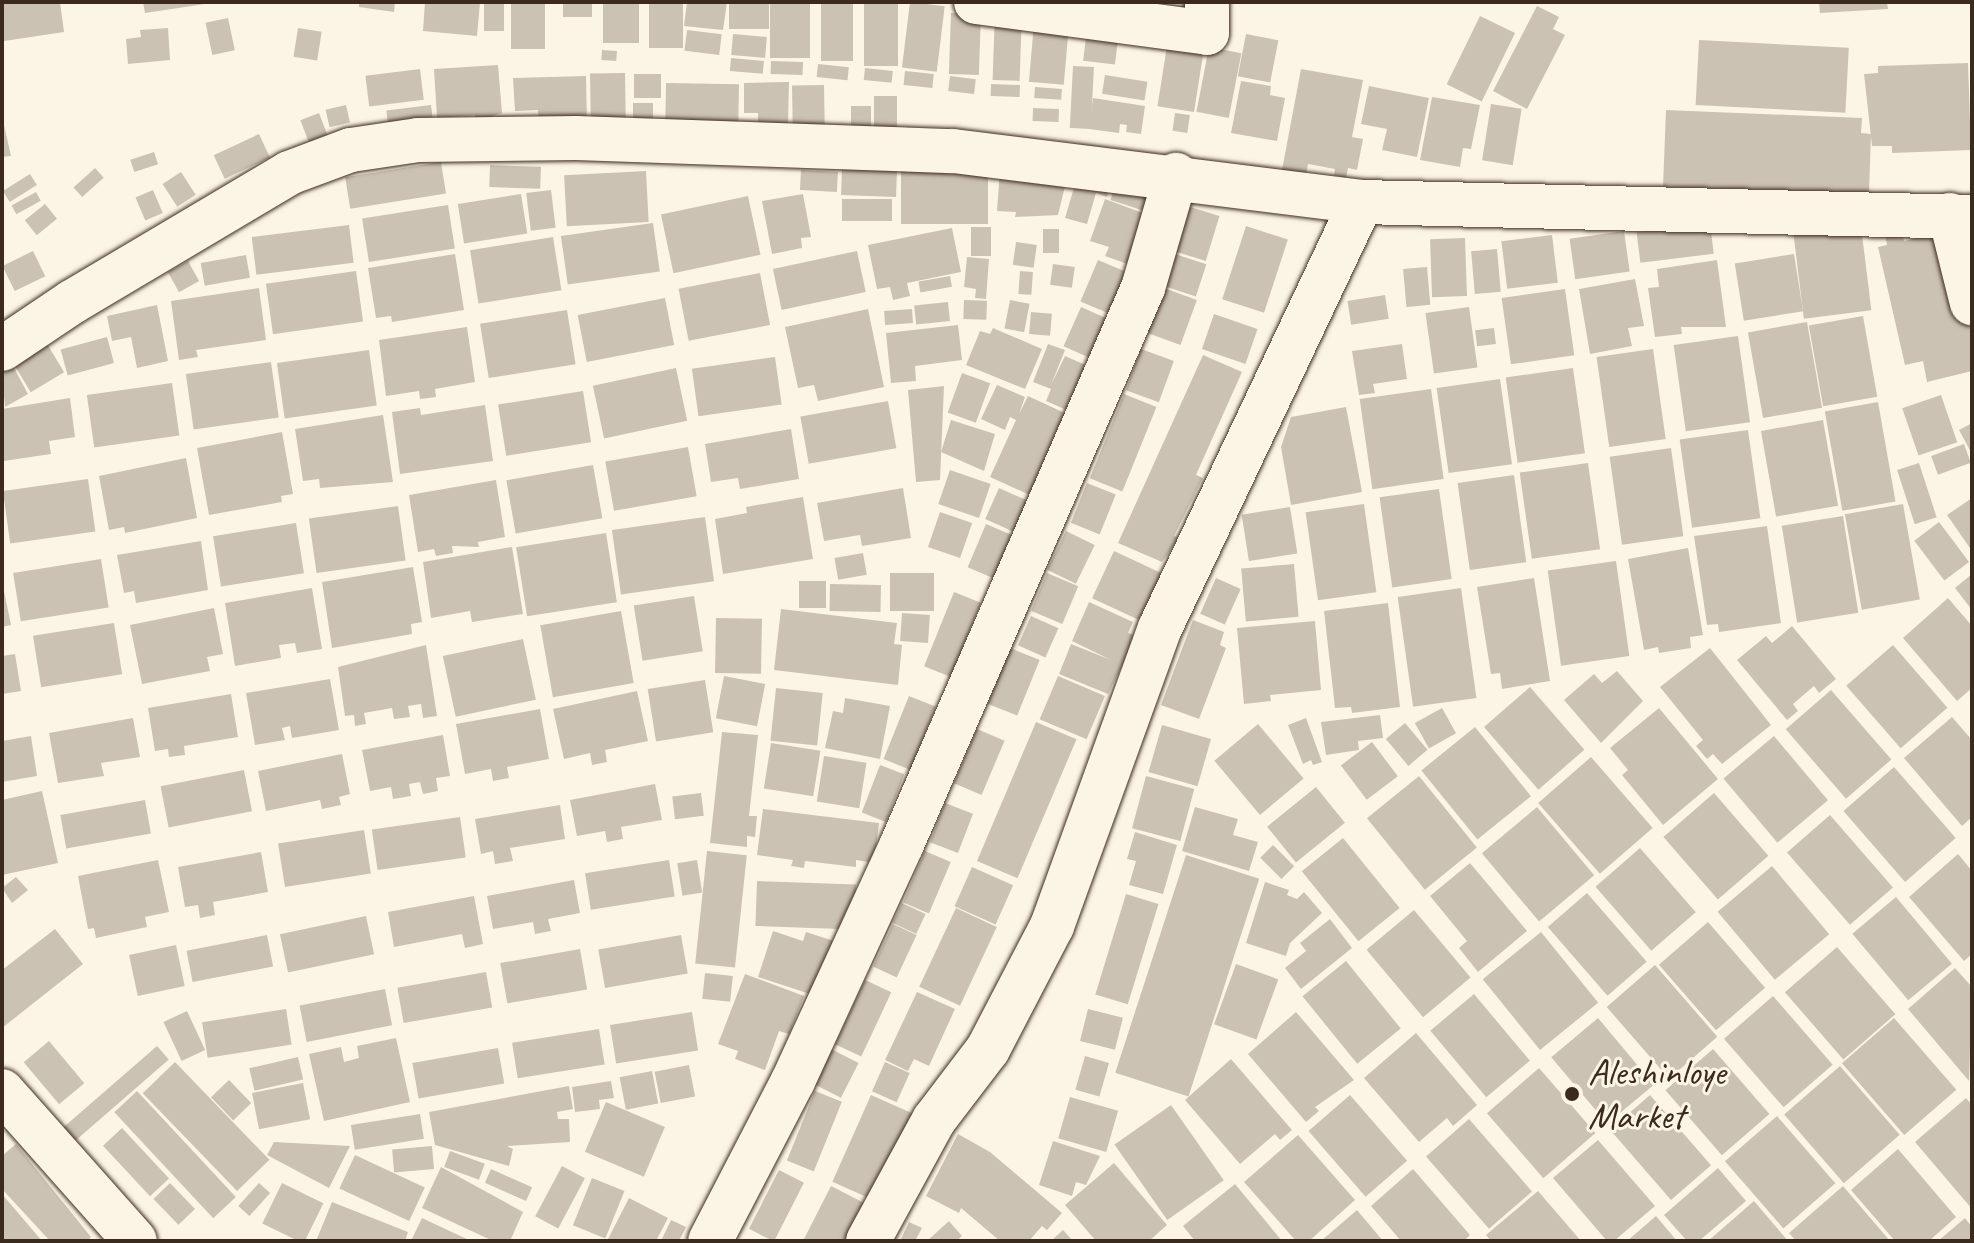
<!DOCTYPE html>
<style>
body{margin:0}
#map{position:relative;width:1974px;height:1243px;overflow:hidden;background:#fcf5e5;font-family:Caveat,sans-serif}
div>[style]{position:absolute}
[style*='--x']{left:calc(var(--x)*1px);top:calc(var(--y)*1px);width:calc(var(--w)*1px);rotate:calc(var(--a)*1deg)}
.building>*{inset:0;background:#ccc2b3;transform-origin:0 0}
.roads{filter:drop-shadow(0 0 2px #3b2a1e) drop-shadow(0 0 2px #3b2a1e)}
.minor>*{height:44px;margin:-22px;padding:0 22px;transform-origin:22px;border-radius:22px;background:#fcf5e5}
.dots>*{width:22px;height:22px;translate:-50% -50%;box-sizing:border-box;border:4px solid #fcf5e5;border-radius:50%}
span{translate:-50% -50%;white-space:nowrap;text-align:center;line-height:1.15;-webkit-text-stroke:6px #fcf5e5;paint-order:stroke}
.poi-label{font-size:38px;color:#3b2a1e}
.left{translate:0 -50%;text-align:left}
.frame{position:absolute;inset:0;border:4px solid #3b2a1e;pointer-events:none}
</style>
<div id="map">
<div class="building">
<div style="clip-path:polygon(60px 2px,64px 32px,4px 41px,2px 3px)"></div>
<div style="clip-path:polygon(143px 2px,205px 2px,205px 4px,145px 13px)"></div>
<div style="clip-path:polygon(359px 2px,395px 2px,394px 12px,359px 7px)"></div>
<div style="clip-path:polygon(425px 2px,480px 2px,477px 36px,423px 31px)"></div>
<div style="left:484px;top:2px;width:20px;height:29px"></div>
<div style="left:511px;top:2px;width:34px;height:47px"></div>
<div style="left:563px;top:2px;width:29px;height:15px"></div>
<div style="left:603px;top:2px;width:36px;height:41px"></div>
<div style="left:649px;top:2px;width:34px;height:46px"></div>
<div style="clip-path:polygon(687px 2px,727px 2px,723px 30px,684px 26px)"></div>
<div style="left:729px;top:2px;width:40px;height:27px"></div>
<div style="left:770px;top:2px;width:40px;height:56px"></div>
<div style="left:821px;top:2px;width:32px;height:59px"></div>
<div style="left:910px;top:2px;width:35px;height:66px;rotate:7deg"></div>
<div style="clip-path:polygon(1819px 2px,1887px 2px,1888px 9px,1820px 13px)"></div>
<div style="left:864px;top:4px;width:34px;height:62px"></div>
<div style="clip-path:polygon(1537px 6px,1559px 17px,1553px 29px,1565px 35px,1527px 109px,1493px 91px)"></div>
<div style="left:995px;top:11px;width:27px;height:69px;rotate:2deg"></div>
<div style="left:1035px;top:12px;width:35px;height:70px;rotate:5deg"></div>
<div style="left:951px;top:13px;width:30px;height:61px;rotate:2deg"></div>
<div style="left:1480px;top:16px;width:39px;height:76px;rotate:26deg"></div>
<div style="left:228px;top:18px;width:33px;height:23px;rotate:78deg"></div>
<div style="left:1088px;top:21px;width:32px;height:40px;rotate:7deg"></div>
<div style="clip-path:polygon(168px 28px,170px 60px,128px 64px,126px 39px,141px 37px,140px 30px)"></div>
<div style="left:298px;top:28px;width:24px;height:29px;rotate:9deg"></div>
<div style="left:687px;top:30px;width:35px;height:21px;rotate:7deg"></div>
<div style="left:733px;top:34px;width:34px;height:21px;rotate:5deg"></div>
<div style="left:1246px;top:34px;width:33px;height:43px;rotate:11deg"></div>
<div style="left:1699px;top:40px;width:150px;height:65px;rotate:3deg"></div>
<div style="left:1167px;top:46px;width:37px;height:61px;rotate:9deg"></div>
<div style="left:1209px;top:47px;width:33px;height:66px;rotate:11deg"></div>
<div style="left:602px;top:50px;width:15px;height:10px;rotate:4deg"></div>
<div style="left:731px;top:58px;width:33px;height:13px;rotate:5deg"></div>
<div style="left:771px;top:61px;width:32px;height:13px;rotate:2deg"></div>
<div style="clip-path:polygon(1968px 63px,1971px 150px,1892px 153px,1892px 146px,1872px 146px,1864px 74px,1878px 73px,1878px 66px)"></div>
<div style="left:818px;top:64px;width:31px;height:13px;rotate:6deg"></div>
<div style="clip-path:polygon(498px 65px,502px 113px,475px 122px,475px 115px,437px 118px,434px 69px)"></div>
<div style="left:1073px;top:66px;width:21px;height:62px;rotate:3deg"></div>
<div style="left:865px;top:68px;width:28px;height:12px;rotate:6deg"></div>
<div style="left:420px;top:69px;width:31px;height:55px;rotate:83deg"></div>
<div style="clip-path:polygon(1301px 69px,1363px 80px,1352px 137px,1363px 139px,1357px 170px,1348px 168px,1346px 178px,1334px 175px,1335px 169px,1308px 164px,1306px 175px,1282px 170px)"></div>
<div style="left:905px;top:71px;width:29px;height:14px;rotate:6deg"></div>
<div style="left:625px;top:73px;width:49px;height:35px;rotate:89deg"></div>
<div style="left:634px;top:74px;width:27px;height:24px"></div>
<div style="left:1105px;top:75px;width:43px;height:19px;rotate:9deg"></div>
<div style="clip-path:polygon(586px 76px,587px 127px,539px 125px,538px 110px,515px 111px,513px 78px)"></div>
<div style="left:950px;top:76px;width:26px;height:15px;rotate:7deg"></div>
<div style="clip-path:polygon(1241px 81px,1271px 86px,1270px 95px,1285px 98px,1277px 141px,1231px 133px)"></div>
<div style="clip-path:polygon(789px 82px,788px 124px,758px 123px,758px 113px,744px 113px,744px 83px)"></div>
<div style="left:666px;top:83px;width:73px;height:44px;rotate:1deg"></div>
<div style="left:991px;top:84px;width:29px;height:12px;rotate:2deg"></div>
<div style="left:824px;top:85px;width:40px;height:32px;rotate:89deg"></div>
<div style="clip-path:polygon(1369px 86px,1429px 98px,1417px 157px,1382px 150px,1387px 129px,1361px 124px)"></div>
<div style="left:1035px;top:87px;width:27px;height:11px;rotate:4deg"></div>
<div style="left:874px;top:96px;width:23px;height:31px"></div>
<div style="clip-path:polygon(1432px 97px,1480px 105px,1471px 149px,1463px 148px,1460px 167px,1420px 160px)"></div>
<div style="clip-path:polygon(1093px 98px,1145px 106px,1141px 134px,1126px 132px,1127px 125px,1120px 124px,1119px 133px,1089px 129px)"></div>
<div style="left:633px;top:103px;width:20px;height:27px"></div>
<div style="left:1491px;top:104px;width:31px;height:57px;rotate:9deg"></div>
<div style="left:346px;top:105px;width:18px;height:21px;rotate:77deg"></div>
<div style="left:431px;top:105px;width:16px;height:45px;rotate:83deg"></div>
<div style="left:851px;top:106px;width:20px;height:21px"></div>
<div style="left:1033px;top:108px;width:26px;height:13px;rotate:2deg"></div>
<div style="clip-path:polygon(1666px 110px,1862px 118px,1861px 133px,1871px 134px,1869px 193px,1663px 187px)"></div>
<div style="left:319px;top:113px;width:28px;height:20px;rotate:69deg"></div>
<div style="left:1175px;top:113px;width:15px;height:18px;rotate:8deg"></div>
<div style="clip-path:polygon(2px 116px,11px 156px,2px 157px)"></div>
<div style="left:259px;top:134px;width:26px;height:50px;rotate:65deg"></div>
<div style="left:154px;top:152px;width:13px;height:25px;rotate:72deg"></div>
<div style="left:441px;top:162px;width:32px;height:97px;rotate:81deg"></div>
<div style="left:490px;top:165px;width:51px;height:22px;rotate:2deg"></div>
<div style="left:95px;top:168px;width:13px;height:29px;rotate:48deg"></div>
<div style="left:842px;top:169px;width:55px;height:26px;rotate:2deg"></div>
<div style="left:801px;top:170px;width:37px;height:20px;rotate:3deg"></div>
<div style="clip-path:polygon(1000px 170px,1068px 174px,1058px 215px,1015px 217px,1016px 212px,997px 211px)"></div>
<div style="left:646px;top:171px;width:51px;height:82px;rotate:87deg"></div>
<div style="left:988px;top:171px;width:53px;height:87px;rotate:90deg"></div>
<div style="left:181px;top:172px;width:27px;height:22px;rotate:57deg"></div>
<div style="left:30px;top:174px;width:13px;height:32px;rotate:58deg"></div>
<div style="clip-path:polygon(1078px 174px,1111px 183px,1107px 197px,1096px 193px,1087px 224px,1065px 218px)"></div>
<div style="left:1117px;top:180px;width:47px;height:21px;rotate:18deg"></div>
<div style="left:153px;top:190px;width:25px;height:19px;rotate:67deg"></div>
<div style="left:551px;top:190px;width:38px;height:25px;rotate:83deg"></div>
<div style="left:36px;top:192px;width:10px;height:28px;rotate:61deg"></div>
<div style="left:521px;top:194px;width:40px;height:64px;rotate:81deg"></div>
<div style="clip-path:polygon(803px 194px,811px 237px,801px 238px,802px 248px,772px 254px,762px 201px)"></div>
<div style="left:748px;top:196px;width:60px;height:89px;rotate:78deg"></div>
<div style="left:842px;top:199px;width:50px;height:22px"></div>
<div style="clip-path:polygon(1105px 199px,1151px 216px,1133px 266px,1105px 256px,1109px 247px,1090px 241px)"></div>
<div style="left:45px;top:204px;width:19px;height:26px;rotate:51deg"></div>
<div style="left:448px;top:205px;width:44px;height:87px;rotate:81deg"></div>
<div style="left:1187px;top:206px;width:34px;height:47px;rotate:17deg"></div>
<div style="left:653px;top:223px;width:49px;height:93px;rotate:82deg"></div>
<div style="left:1710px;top:223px;width:31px;height:74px;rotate:83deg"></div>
<div style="left:349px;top:225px;width:38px;height:98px;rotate:83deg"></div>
<div style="left:1246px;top:226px;width:44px;height:77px;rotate:18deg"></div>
<div style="left:1861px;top:226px;width:85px;height:68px;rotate:83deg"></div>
<div style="left:971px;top:227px;width:20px;height:29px"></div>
<div style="clip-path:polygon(952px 228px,961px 272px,907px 283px,910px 296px,893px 300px,890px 287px,877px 289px,868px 245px)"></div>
<div style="left:1043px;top:229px;width:16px;height:24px"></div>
<div style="left:1624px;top:231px;width:41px;height:55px;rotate:82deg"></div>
<div style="clip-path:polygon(1902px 231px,1904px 241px,1934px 234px,1972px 321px,1972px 371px,1927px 382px,1923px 361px,1905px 365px,1878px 247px,1887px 245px,1885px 235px)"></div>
<div style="left:1552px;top:235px;width:48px;height:51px;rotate:83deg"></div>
<div style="left:553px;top:237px;width:54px;height:84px;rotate:81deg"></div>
<div style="left:1465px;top:238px;width:58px;height:35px;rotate:88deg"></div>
<div style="left:1016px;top:242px;width:21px;height:23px;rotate:8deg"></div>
<div style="left:1497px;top:249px;width:43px;height:26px;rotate:85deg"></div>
<div style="left:33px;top:251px;width:28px;height:34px;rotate:64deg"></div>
<div style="left:857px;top:251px;width:42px;height:86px;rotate:78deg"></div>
<div style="clip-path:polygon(455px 254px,464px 310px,392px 322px,391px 316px,376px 318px,368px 268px)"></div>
<div style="left:1175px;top:254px;width:33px;height:34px;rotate:18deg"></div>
<div style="left:1794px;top:254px;width:58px;height:60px;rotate:81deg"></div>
<div style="left:246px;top:255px;width:23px;height:46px;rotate:80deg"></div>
<div style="clip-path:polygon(967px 257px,989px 259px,986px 299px,975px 298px,976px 289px,964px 287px)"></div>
<div style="left:1098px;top:260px;width:34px;height:45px;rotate:23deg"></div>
<div style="clip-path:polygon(1717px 260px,1726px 327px,1681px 327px,1682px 334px,1655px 337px,1648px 288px,1659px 287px,1657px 269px)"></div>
<div style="left:188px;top:261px;width:23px;height:23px;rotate:61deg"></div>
<div style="left:1053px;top:264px;width:22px;height:21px;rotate:8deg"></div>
<div style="left:1427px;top:267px;width:38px;height:24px;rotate:85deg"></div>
<div style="left:356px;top:271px;width:51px;height:91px;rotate:82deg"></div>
<div style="left:1020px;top:271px;width:13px;height:23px;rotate:4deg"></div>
<div style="left:760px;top:273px;width:53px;height:83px;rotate:79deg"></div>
<div style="left:950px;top:276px;width:11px;height:32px;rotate:80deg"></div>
<div style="clip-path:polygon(1635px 279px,1644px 326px,1628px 328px,1632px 346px,1590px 354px,1579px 289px)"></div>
<div style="clip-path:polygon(259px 288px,266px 340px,196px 350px,198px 357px,179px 360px,171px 301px)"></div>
<div style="left:1164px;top:288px;width:35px;height:48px;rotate:20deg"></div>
<div style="left:1565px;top:289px;width:67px;height:64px;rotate:82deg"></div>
<div style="left:1385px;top:295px;width:24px;height:38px;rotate:81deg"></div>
<div style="left:665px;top:298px;width:48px;height:89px;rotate:79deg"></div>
<div style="left:964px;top:300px;width:23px;height:19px;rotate:2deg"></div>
<div style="left:1010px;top:300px;width:20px;height:29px;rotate:11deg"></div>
<div style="left:948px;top:302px;width:19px;height:34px;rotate:84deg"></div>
<div style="clip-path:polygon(157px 305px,168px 361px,137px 368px,131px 337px,112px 341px,107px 316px)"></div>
<div style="left:1081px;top:307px;width:32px;height:43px;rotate:24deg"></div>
<div style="left:1469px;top:307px;width:61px;height:44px;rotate:82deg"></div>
<div style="clip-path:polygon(868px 309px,884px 387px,818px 401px,814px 385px,798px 388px,785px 327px)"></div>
<div style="left:912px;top:309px;width:14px;height:28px;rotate:86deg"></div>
<div style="left:567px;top:310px;width:55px;height:88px;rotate:81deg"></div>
<div style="left:1031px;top:312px;width:21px;height:22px;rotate:5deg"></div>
<div style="left:1214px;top:314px;width:46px;height:37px;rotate:19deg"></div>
<div style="left:1863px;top:316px;width:82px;height:55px;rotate:80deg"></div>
<div style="left:1807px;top:322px;width:87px;height:60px;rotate:80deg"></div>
<div style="clip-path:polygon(958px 325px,962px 360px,915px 366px,916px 381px,891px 383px,886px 333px)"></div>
<div style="clip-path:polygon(467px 327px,475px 382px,435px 389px,436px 397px,420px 399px,419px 391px,386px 396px,379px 340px)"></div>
<div style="clip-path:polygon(993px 328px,1042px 349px,1025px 389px,966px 365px,980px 331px,990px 334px)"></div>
<div style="left:1494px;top:328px;width:16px;height:19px;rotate:83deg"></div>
<div style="left:1738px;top:336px;width:87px;height:65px;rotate:82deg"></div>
<div style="left:43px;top:337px;width:41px;height:39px;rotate:59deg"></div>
<div style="left:107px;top:337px;width:27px;height:48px;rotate:75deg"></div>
<div style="clip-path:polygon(1048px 344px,1065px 350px,1051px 385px,1065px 356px,1088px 366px,1069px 411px,1046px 401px,1051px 389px,1033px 382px)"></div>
<div style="clip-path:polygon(1402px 344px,1407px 379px,1373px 384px,1375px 393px,1359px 395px,1352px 351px)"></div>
<div style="left:1141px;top:349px;width:35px;height:44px;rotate:20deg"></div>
<div style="left:1653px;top:349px;width:91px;height:57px;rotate:82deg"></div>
<div style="left:369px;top:350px;width:56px;height:93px;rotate:82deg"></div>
<div style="clip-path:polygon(1203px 355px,1242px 372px,1196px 475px,1203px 478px,1174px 536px,1179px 538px,1162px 562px,1118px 543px)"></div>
<div style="left:775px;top:357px;width:48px;height:84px;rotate:82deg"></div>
<div style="left:271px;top:362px;width:56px;height:86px;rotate:82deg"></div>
<div style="clip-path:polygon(13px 366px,28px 394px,5px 407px,2px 372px)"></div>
<div style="left:676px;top:368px;width:54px;height:85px;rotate:78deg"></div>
<div style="left:1573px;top:368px;width:86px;height:68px;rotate:82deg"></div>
<div style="left:962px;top:373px;width:30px;height:42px;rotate:20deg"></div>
<div style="left:1500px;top:379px;width:86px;height:64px;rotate:82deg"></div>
<div style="left:172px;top:383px;width:53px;height:86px;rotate:82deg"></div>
<div style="clip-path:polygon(997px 385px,1025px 397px,1019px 414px,1028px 396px,1069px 415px,1032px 496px,990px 477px,1016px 420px,1010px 417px,1005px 430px,981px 419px)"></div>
<div style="clip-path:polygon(944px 386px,940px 480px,916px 482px,908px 390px)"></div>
<div style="left:1431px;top:389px;width:91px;height:72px;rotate:82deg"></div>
<div style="left:583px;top:391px;width:52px;height:86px;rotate:81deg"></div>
<div style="left:1124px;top:394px;width:35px;height:91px;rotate:22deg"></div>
<div style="left:1941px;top:395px;width:50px;height:41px;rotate:71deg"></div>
<div style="clip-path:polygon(70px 398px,75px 437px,49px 441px,51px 454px,4px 461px,2px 409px)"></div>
<div style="left:888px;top:401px;width:48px;height:89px;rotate:80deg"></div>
<div style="left:1878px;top:402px;width:101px;height:54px;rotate:80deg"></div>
<div style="clip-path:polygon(485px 405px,493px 461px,400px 474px,392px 412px,420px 408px,421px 415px)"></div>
<div style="clip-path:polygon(1346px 407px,1362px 492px,1291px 505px,1281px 447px,1291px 417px)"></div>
<div style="clip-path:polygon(383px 415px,393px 482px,320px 488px,319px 479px,303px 481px,295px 429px)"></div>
<div style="clip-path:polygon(951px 420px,995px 434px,984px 471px,941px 452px)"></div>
<div style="left:1823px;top:420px;width:87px;height:63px;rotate:80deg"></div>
<div style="clip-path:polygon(1972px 423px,1972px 454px,1959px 430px)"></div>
<div style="clip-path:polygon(791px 429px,799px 479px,740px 489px,738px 478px,711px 482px,705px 444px)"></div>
<div style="left:1748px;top:430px;width:89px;height:69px;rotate:82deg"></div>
<div style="clip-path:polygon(282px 432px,293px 494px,281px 496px,282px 502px,209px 515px,197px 448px)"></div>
<div style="left:1964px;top:444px;width:20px;height:35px;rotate:70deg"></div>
<div style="left:688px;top:447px;width:50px;height:84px;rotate:80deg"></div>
<div style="left:1671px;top:448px;width:89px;height:62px;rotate:82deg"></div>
<div style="clip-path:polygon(186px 458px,197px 518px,125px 533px,124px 527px,109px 530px,99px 476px)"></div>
<div style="left:1588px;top:463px;width:87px;height:69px;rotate:82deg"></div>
<div style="left:1919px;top:463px;width:57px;height:23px;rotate:72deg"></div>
<div style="left:593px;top:465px;width:54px;height:88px;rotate:80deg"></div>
<div style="left:950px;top:470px;width:43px;height:36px;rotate:19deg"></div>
<div style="left:1514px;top:475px;width:88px;height:57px;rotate:82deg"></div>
<div style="left:88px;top:479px;width:53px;height:86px;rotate:82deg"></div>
<div style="clip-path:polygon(496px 480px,505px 537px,478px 542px,479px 547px,452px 546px,453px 553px,436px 556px,434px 549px,418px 552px,409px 495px)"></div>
<div style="left:1087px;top:483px;width:31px;height:43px;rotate:22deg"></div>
<div style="clip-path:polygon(903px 488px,911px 538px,862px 546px,860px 535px,824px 541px,817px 503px)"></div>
<div style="left:999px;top:488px;width:34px;height:34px;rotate:24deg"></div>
<div style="left:1439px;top:489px;width:91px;height:60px;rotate:82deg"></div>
<div style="clip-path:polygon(803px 497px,813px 559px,723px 574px,715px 519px,747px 513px,746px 507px)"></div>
<div style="clip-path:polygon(1972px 498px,1972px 551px,1947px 515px)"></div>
<div style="left:1364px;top:504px;width:89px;height:59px;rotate:82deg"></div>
<div style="left:1903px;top:504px;width:97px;height:59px;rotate:80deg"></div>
<div style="left:398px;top:506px;width:55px;height:90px;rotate:82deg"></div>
<div style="left:1290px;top:507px;width:47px;height:49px;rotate:81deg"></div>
<div style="left:940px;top:512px;width:34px;height:37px;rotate:19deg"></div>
<div style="left:1843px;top:516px;width:98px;height:62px;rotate:81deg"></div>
<div style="left:705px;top:517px;width:65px;height:94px;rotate:82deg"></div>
<div style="left:1939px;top:522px;width:50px;height:31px;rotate:53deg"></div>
<div style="left:296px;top:523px;width:51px;height:84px;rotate:81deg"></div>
<div style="left:986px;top:524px;width:28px;height:47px;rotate:23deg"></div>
<div style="clip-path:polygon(1767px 526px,1781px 623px,1719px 632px,1718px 624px,1707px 625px,1694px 536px)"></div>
<div style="left:1066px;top:531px;width:32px;height:43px;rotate:26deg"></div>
<div style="left:606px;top:533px;width:70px;height:91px;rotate:81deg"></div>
<div style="clip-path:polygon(201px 541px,208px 590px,136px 603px,134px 591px,124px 593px,117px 555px)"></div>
<div style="clip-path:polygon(512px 547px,523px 614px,472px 622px,470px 611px,431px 618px,423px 562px)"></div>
<div style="clip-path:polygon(1688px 548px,1703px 635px,1690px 637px,1691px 648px,1659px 653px,1658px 647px,1644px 650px,1628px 559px)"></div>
<div style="left:1114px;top:551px;width:55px;height:52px;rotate:25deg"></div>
<div style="left:863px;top:553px;width:22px;height:29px;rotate:80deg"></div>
<div style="left:101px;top:559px;width:49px;height:89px;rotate:81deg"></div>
<div style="left:1616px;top:561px;width:96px;height:69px;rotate:82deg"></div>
<div style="left:1294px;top:564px;width:53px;height:53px;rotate:85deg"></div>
<div style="clip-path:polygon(413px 567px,422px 622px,411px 624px,412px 634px,332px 648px,322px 582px)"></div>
<div style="left:890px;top:573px;width:44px;height:38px"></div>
<div style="left:1047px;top:573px;width:34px;height:41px;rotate:23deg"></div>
<div style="clip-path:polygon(1972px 574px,1972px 610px,1955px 588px)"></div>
<div style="left:1216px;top:578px;width:27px;height:39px;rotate:24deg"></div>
<div style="clip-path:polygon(1534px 578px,1550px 681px,1502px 689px,1500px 673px,1491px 674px,1477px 587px)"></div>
<div style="clip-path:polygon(2px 581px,11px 625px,2px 627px)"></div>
<div style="left:799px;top:581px;width:27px;height:27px"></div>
<div style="left:830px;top:584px;width:51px;height:27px;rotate:1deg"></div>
<div style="clip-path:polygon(312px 588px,322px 649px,297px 653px,295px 643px,279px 645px,281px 658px,235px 666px,225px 603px)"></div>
<div style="left:1461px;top:588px;width:111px;height:64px;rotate:82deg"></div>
<div style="left:954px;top:592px;width:29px;height:80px;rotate:22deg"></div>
<div style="left:694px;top:596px;width:56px;height:61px;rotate:81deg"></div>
<div style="clip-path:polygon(1948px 598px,1972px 626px,1972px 688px,1957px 701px,1903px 638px)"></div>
<div style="clip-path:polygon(1089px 602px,1133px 622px,1128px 633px,1137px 636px,1108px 694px,1059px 674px,1071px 644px,1111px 660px,1072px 641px)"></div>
<div style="clip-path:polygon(1388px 603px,1400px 707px,1352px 713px,1351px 707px,1335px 708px,1324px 611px)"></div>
<div style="clip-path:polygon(214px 608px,223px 654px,207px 657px,210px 671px,142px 684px,130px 625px)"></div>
<div style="clip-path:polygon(781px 609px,897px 623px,894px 644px,902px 645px,898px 685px,774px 670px)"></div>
<div style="left:621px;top:611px;width:73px;height:82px;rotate:80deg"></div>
<div style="left:902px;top:613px;width:28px;height:28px;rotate:4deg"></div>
<div style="left:1031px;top:616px;width:30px;height:32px;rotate:24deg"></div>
<div style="left:716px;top:618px;width:46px;height:55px;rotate:1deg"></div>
<div style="clip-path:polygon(1193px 620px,1224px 632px,1220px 645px,1226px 648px,1199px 719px,1161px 705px)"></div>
<div style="clip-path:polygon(1315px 621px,1321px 690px,1270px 695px,1271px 701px,1244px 704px,1237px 628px)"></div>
<div style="left:114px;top:623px;width:52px;height:82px;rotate:81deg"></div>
<div style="clip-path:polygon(1792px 626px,1836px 679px,1819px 693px,1814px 686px,1793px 704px,1798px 711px,1787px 720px,1737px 660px,1766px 636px,1772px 643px)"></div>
<div style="left:523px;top:639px;width:62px;height:82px;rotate:78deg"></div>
<div style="clip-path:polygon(426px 645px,437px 716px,423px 718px,421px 704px,408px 706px,410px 717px,394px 719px,392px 708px,364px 713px,366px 724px,355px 726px,354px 715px,345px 716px,338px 667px)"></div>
<div style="left:1893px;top:645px;width:83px;height:62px;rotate:49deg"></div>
<div style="left:1010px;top:648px;width:32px;height:60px;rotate:22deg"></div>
<div style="clip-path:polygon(1710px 648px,1771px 725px,1722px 764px,1713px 754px,1707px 759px,1696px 746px,1703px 740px,1660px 687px)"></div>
<div style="clip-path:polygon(15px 654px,21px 691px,2px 694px,2px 656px)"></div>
<div style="clip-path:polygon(1617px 671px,1643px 701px,1601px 743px,1564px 700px,1594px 674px,1602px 683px)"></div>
<div style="left:724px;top:676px;width:42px;height:43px;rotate:11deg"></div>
<div style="left:1058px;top:676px;width:51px;height:47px;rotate:23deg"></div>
<div style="clip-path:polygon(330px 679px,339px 730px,292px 738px,290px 726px,282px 728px,285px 740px,255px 745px,246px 693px)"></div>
<div style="left:705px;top:680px;width:53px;height:58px;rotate:81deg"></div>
<div style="left:1530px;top:687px;width:83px;height:61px;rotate:49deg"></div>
<div style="left:776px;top:688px;width:47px;height:53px;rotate:6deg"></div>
<div style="left:1831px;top:690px;width:92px;height:60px;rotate:49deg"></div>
<div style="clip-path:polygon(637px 691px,648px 741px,605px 750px,607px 762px,592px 765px,590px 753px,564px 759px,553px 709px)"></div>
<div style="clip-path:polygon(231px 694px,238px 737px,184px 746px,185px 755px,169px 757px,168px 749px,155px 751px,148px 708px)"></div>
<div style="left:909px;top:696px;width:29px;height:68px;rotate:22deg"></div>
<div style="clip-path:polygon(845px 698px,890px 706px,880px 759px,825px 748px,833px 711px,843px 713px)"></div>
<div style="left:1442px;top:708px;width:29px;height:31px;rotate:61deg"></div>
<div style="clip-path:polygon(1659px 708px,1718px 779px,1663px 825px,1622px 775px,1628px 770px,1610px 748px)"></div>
<div style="clip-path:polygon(540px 709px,549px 759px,507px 767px,509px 778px,493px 781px,491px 769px,465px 774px,456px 724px)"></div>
<div style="clip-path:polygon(1380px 715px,1383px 738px,1358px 741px,1359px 750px,1326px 755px,1321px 722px)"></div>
<div style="clip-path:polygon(1952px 717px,1972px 740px,1972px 817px,1962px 826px,1904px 758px)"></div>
<div style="clip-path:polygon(133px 718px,140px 757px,101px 763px,104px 776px,58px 783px,49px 733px)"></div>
<div style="clip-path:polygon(1306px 718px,1322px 762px,1313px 765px,1311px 760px,1303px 764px,1288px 725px)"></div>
<div style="left:1036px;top:722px;width:44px;height:151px;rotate:23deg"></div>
<div style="left:1405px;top:723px;width:35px;height:25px;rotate:50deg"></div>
<div style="left:1258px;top:724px;width:71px;height:57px;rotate:50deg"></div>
<div style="left:1162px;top:725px;width:51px;height:49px;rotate:16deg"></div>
<div style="left:1475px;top:727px;width:89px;height:69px;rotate:51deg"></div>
<div style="left:977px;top:729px;width:30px;height:59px;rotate:23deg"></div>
<div style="clip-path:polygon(722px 732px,758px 735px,749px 816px,757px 816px,755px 837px,747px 836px,747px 847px,710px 843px)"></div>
<div style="clip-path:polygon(443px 735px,450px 776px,436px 778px,438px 791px,423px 794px,420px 782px,409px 784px,411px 796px,393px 799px,391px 787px,370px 791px,362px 750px)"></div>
<div style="clip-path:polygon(31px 736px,37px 776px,2px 782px,2px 741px)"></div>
<div style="left:1774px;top:736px;width:84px;height:66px;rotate:50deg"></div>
<div style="left:1372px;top:742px;width:43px;height:39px;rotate:53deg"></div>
<div style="left:771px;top:743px;width:50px;height:46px;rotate:9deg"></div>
<div style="clip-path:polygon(342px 754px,350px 794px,339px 797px,341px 805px,322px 809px,320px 800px,266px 811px,258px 771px)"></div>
<div style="left:824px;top:756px;width:43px;height:46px;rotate:9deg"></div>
<div style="left:1591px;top:757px;width:94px;height:70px;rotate:49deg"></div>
<div style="left:880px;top:765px;width:26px;height:51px;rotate:21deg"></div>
<div style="left:1894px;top:767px;width:94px;height:67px;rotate:49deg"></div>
<div style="left:244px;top:770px;width:42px;height:85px;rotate:79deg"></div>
<div style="left:1146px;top:776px;width:50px;height:54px;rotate:15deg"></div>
<div style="left:1419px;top:776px;width:92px;height:67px;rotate:51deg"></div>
<div style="clip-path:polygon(655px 784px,662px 820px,621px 827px,623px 839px,607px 842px,605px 831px,577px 836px,570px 800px)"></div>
<div style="left:1316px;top:787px;width:46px;height:63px;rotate:51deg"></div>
<div style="clip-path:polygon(42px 791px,58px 863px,2px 875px,2px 800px)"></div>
<div style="left:701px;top:793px;width:23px;height:29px;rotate:83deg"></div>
<div style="left:1714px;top:793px;width:83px;height:67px;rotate:49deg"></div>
<div style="left:145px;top:800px;width:34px;height:86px;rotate:80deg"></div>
<div style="left:945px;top:803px;width:30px;height:42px;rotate:21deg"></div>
<div style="clip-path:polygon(560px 805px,565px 839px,510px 848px,513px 861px,495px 864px,493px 851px,481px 854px,475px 819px)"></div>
<div style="clip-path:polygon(1195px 807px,1238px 819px,1233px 835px,1258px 842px,1249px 871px,1182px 851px)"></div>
<div style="left:1537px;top:807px;width:89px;height:72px;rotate:50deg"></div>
<div style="clip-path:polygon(763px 809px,879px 823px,874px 863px,856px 860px,856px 867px,805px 861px,804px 868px,791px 866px,793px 860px,757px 855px)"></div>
<div style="left:1830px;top:815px;width:96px;height:57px;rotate:49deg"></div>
<div style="left:460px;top:817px;width:41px;height:89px;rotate:82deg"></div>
<div style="left:364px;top:830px;width:44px;height:87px;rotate:81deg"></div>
<div style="clip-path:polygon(1135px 832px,1177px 845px,1163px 894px,1129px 885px,1136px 861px,1127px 859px)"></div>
<div style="left:1343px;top:838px;width:90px;height:53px;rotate:51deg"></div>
<div style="left:1273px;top:845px;width:30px;height:18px;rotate:45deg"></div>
<div style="left:1640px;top:848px;width:85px;height:59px;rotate:49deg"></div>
<div style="left:707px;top:851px;width:40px;height:113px;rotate:6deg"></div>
<div style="left:925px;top:851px;width:28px;height:56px;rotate:23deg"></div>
<div style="clip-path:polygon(261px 852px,268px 892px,213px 902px,215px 915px,200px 918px,198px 905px,185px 907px,178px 867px)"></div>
<div style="clip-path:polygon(1958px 854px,1972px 871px,1972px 954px,1964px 961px,1909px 897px)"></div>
<div style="left:1186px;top:855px;width:77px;height:229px;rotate:18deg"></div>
<div style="clip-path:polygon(158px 860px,169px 912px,145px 917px,147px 927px,96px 938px,94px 928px,88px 929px,78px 876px)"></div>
<div style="left:669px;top:860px;width:37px;height:85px;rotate:81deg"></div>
<div style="left:697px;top:860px;width:33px;height:20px;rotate:81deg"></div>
<div style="clip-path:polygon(1470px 863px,1527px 931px,1478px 972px,1459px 948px,1467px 941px,1430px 896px)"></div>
<div style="left:1772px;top:866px;width:89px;height:71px;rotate:50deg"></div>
<div style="left:972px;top:867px;width:45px;height:43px;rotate:24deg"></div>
<div style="clip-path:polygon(16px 877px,28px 890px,12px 903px,2px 888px)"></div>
<div style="clip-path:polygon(574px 880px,580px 913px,548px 919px,551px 931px,535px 934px,533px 922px,493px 929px,487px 896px)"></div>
<div style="left:757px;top:881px;width:99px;height:45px;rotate:2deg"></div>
<div style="clip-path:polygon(1265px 882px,1289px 890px,1287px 895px,1297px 899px,1304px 892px,1322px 913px,1290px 943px,1286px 956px,1246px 943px)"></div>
<div style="left:1587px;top:893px;width:91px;height:52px;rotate:49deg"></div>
<div style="left:1126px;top:894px;width:34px;height:105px;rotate:17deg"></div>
<div style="clip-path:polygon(474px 896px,483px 944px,465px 948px,462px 934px,394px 947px,388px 912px)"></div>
<div style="left:1896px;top:897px;width:87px;height:57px;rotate:50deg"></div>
<div style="left:902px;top:903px;width:26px;height:22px;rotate:25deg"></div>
<div style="left:956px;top:908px;width:45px;height:87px;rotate:25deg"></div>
<div style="left:1414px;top:910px;width:88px;height:62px;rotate:50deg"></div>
<div style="left:366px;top:916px;width:39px;height:88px;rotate:78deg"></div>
<div style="clip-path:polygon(1330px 919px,1352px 948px,1301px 989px,1285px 968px,1306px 951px,1300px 943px)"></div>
<div style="left:1708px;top:922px;width:87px;height:65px;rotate:49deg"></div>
<div style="left:893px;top:924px;width:26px;height:47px;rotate:25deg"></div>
<div style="clip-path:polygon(55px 929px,83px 964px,2px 1028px,2px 970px)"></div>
<div style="clip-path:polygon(773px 931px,803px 941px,806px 932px,837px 942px,819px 997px,758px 977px)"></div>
<div style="left:1541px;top:932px;width:91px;height:75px;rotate:51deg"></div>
<div style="left:267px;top:935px;width:32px;height:82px;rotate:79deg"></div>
<div style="left:681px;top:935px;width:39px;height:84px;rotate:80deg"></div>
<div style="left:176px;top:945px;width:42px;height:48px;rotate:78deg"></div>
<div style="left:1837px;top:947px;width:89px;height:69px;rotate:49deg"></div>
<div style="left:580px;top:949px;width:41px;height:81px;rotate:80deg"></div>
<div style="left:1346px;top:961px;width:87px;height:56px;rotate:51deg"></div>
<div style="left:1236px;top:964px;width:45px;height:64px;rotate:20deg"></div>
<div style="left:1655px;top:965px;width:95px;height:64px;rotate:49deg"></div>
<div style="clip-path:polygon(1955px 968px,1972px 987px,1969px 1081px,1908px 1009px)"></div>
<div style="left:486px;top:972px;width:36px;height:90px;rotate:80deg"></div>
<div style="left:705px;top:973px;width:28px;height:26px;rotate:6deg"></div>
<div style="clip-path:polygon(745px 974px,804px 996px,789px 1034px,779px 1031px,765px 1070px,735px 1059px,738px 1051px,718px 1044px)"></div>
<div style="left:865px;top:980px;width:29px;height:71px;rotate:25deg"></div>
<div style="left:385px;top:989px;width:37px;height:87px;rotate:79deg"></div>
<div style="clip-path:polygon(917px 992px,955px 1009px,929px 1066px,914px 1059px,908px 1071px,885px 1060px)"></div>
<div style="left:1474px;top:994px;width:87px;height:57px;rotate:50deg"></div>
<div style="left:1773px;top:996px;width:91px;height:65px;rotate:49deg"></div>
<div style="left:286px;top:1009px;width:36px;height:85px;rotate:81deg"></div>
<div style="left:1088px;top:1009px;width:36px;height:33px;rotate:14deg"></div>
<div style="left:187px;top:1011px;width:43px;height:26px;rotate:65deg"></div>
<div style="left:692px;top:1012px;width:39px;height:83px;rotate:81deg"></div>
<div style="clip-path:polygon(1296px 1012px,1354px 1080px,1315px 1107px,1319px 1111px,1306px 1122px,1248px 1054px)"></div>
<div style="left:1598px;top:1018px;width:87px;height:61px;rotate:50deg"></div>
<div style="left:1894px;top:1018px;width:95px;height:69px;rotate:49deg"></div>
<div style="left:599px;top:1029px;width:36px;height:88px;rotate:81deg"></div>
<div style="clip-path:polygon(1416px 1033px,1477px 1105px,1453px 1126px,1447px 1118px,1419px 1142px,1364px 1078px)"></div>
<div style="clip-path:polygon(396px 1038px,410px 1102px,324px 1121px,309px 1054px,341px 1047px,344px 1062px,359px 1058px,357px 1046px)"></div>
<div style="left:49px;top:1041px;width:55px;height:33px;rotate:50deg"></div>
<div style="left:157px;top:1046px;width:18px;height:125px;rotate:49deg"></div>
<div style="left:498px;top:1048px;width:36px;height:87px;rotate:80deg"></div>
<div style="left:831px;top:1049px;width:31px;height:39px;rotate:27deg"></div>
<div style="left:1713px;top:1049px;width:86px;height:63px;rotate:49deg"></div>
<div style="left:1085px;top:1056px;width:25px;height:35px;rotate:16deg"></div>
<div style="left:298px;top:1057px;width:23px;height:50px;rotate:77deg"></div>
<div style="clip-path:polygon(1231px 1059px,1292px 1130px,1280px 1140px,1275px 1134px,1240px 1164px,1185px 1100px)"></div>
<div style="left:175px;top:1062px;width:136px;height:45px;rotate:46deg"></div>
<div style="left:885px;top:1062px;width:27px;height:32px;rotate:24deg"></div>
<div style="left:689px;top:1065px;width:32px;height:35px;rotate:79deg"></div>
<div style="left:1840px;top:1066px;width:91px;height:74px;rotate:49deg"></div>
<div style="left:1539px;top:1068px;width:86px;height:69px;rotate:49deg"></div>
<div style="left:652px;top:1071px;width:33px;height:33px;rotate:79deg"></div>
<div style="left:229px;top:1080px;width:32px;height:25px;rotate:46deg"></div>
<div style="clip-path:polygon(611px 1081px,614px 1098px,599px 1100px,600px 1109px,575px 1112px,572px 1087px)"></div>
<div style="left:303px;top:1083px;width:37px;height:52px;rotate:79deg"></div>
<div style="clip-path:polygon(569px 1086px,573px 1109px,557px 1112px,558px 1119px,569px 1119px,570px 1142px,507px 1146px,513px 1149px,509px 1166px,435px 1145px,429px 1112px)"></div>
<div style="left:137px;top:1091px;width:145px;height:31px;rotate:47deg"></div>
<div style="left:815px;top:1091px;width:29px;height:75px;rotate:22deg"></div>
<div style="left:871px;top:1095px;width:45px;height:95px;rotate:24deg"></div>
<div style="left:1350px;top:1095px;width:87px;height:55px;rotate:49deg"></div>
<div style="left:1650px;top:1095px;width:93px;height:53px;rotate:49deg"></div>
<div style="left:1070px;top:1097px;width:50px;height:43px;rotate:16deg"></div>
<div style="clip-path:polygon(1966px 1098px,1972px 1105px,1972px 1209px,1915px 1142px)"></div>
<div style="left:606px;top:1102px;width:64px;height:54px;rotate:23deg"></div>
<div style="left:1171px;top:1105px;width:92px;height:69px;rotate:55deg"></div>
<div style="left:420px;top:1114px;width:25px;height:70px;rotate:81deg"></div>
<div style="left:1777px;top:1116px;width:89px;height:69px;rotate:49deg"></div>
<div style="left:1469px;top:1119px;width:96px;height:57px;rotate:49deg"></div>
<div style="left:122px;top:1128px;width:69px;height:26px;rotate:47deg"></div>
<div style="clip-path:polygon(958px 1134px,990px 1152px,1062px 1213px,1047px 1230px,1042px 1226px,1029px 1241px,1000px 1241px,961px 1208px,959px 1213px,926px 1196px)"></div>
<div style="clip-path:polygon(1298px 1135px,1355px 1200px,1309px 1241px,1296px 1241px,1244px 1182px)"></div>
<div style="clip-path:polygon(1598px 1140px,1655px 1206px,1614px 1241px,1607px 1241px,1553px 1178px)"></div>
<div style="clip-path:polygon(1053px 1141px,1100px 1156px,1086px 1185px,1076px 1182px,1072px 1196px,1039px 1185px)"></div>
<div style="clip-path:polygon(274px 1142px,350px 1146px,329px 1188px,267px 1155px)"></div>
<div style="clip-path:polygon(16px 1144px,91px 1237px,87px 1241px,50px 1241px,2px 1189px,2px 1156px)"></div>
<div style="left:432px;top:1146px;width:23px;height:40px;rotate:85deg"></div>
<div style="clip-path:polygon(1898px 1149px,1956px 1217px,1929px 1241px,1895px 1241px,1851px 1190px)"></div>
<div style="left:450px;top:1151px;width:37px;height:17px;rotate:20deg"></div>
<div style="left:355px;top:1155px;width:77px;height:37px;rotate:25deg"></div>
<div style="clip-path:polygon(1114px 1163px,1167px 1225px,1149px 1241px,1096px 1241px,1065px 1205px)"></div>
<div style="left:562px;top:1166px;width:26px;height:57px;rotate:28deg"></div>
<div style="clip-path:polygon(441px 1167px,523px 1212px,510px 1241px,493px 1241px,422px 1208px)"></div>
<div style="clip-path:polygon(1718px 1168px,1746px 1201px,1699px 1241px,1687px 1241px,1664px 1215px)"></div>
<div style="left:491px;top:1169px;width:45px;height:15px;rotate:24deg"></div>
<div style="clip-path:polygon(1413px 1169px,1470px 1235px,1464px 1241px,1401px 1241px,1371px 1206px)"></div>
<div style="left:779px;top:1170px;width:28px;height:66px;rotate:27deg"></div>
<div style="left:592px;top:1178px;width:35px;height:51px;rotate:22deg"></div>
<div style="left:170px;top:1183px;width:36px;height:23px;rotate:46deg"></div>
<div style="left:259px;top:1183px;width:15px;height:31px;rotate:42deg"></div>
<div style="left:282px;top:1183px;width:46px;height:45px;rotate:26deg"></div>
<div style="clip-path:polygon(1235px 1184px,1282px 1241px,1195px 1241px,1183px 1226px)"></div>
<div style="clip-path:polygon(831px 1186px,870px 1206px,853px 1241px,803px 1241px)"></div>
<div style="clip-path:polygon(1843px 1186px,1890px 1241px,1796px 1241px,1789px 1233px)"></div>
<div style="clip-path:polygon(1538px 1191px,1581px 1241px,1491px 1241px,1486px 1235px)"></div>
<div style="clip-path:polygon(2px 1194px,42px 1241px,2px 1241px)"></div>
<div style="clip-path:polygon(629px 1198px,668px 1218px,656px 1241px,607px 1241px)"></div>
<div style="clip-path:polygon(1754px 1201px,1788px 1241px,1708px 1241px)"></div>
<div style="clip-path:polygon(332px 1202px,408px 1232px,405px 1241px,316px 1241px)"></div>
<div style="clip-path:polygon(1357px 1210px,1383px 1241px,1321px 1241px)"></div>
<div style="clip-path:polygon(1656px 1216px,1677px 1241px,1627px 1241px)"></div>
<div style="clip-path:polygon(422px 1218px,471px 1241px,411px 1241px)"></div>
<div style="clip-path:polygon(1965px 1218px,1972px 1227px,1972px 1241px,1938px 1241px)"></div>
<div style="clip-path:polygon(671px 1220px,686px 1227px,679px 1241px,661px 1241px)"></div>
<div style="clip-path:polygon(949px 1221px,962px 1236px,956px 1241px,927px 1241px)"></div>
<div style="clip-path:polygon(909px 1222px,922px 1228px,915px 1241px,900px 1241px)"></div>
<div style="clip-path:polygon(1063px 1230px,1073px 1241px,1051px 1241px)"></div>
</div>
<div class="roads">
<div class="minor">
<div style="--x:976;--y:2;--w:233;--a:7.6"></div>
<div style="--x:1207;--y:33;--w:31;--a:-90"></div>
<div style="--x:1950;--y:215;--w:91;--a:76"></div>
<div style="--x:2;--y:349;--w:84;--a:-33.9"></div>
<div style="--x:72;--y:302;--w:252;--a:-30.7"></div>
<div style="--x:289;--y:173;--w:66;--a:-20.4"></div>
<div style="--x:351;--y:150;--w:68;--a:-8.5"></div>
<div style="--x:418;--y:140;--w:158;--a:-0.7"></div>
<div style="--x:576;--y:138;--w:377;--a:2"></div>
<div style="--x:953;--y:151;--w:411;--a:7.1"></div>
<div style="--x:1361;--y:202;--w:611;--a:1.41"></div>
<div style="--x:2;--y:1091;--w:200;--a:48.4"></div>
<div style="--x:710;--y:1241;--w:180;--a:-62.6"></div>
<div style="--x:793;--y:1081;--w:261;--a:-65.3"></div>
<div style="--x:902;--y:844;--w:606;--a:-66.57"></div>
<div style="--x:1143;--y:288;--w:118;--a:-73.7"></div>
<div style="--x:868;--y:1241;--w:138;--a:-61.4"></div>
<div style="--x:934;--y:1120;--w:89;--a:-52.7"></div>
<div style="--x:988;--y:1049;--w:139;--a:-62.5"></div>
<div style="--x:1052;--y:926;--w:317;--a:-70.1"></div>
<div style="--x:1160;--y:628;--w:471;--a:-64.7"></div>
</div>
</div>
<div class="dots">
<div style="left:1572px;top:1094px;background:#3b2a1e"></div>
</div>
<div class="poi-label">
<span class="left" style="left:1588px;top:1094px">Aleshinloye<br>Market</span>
</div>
<div class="frame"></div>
</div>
